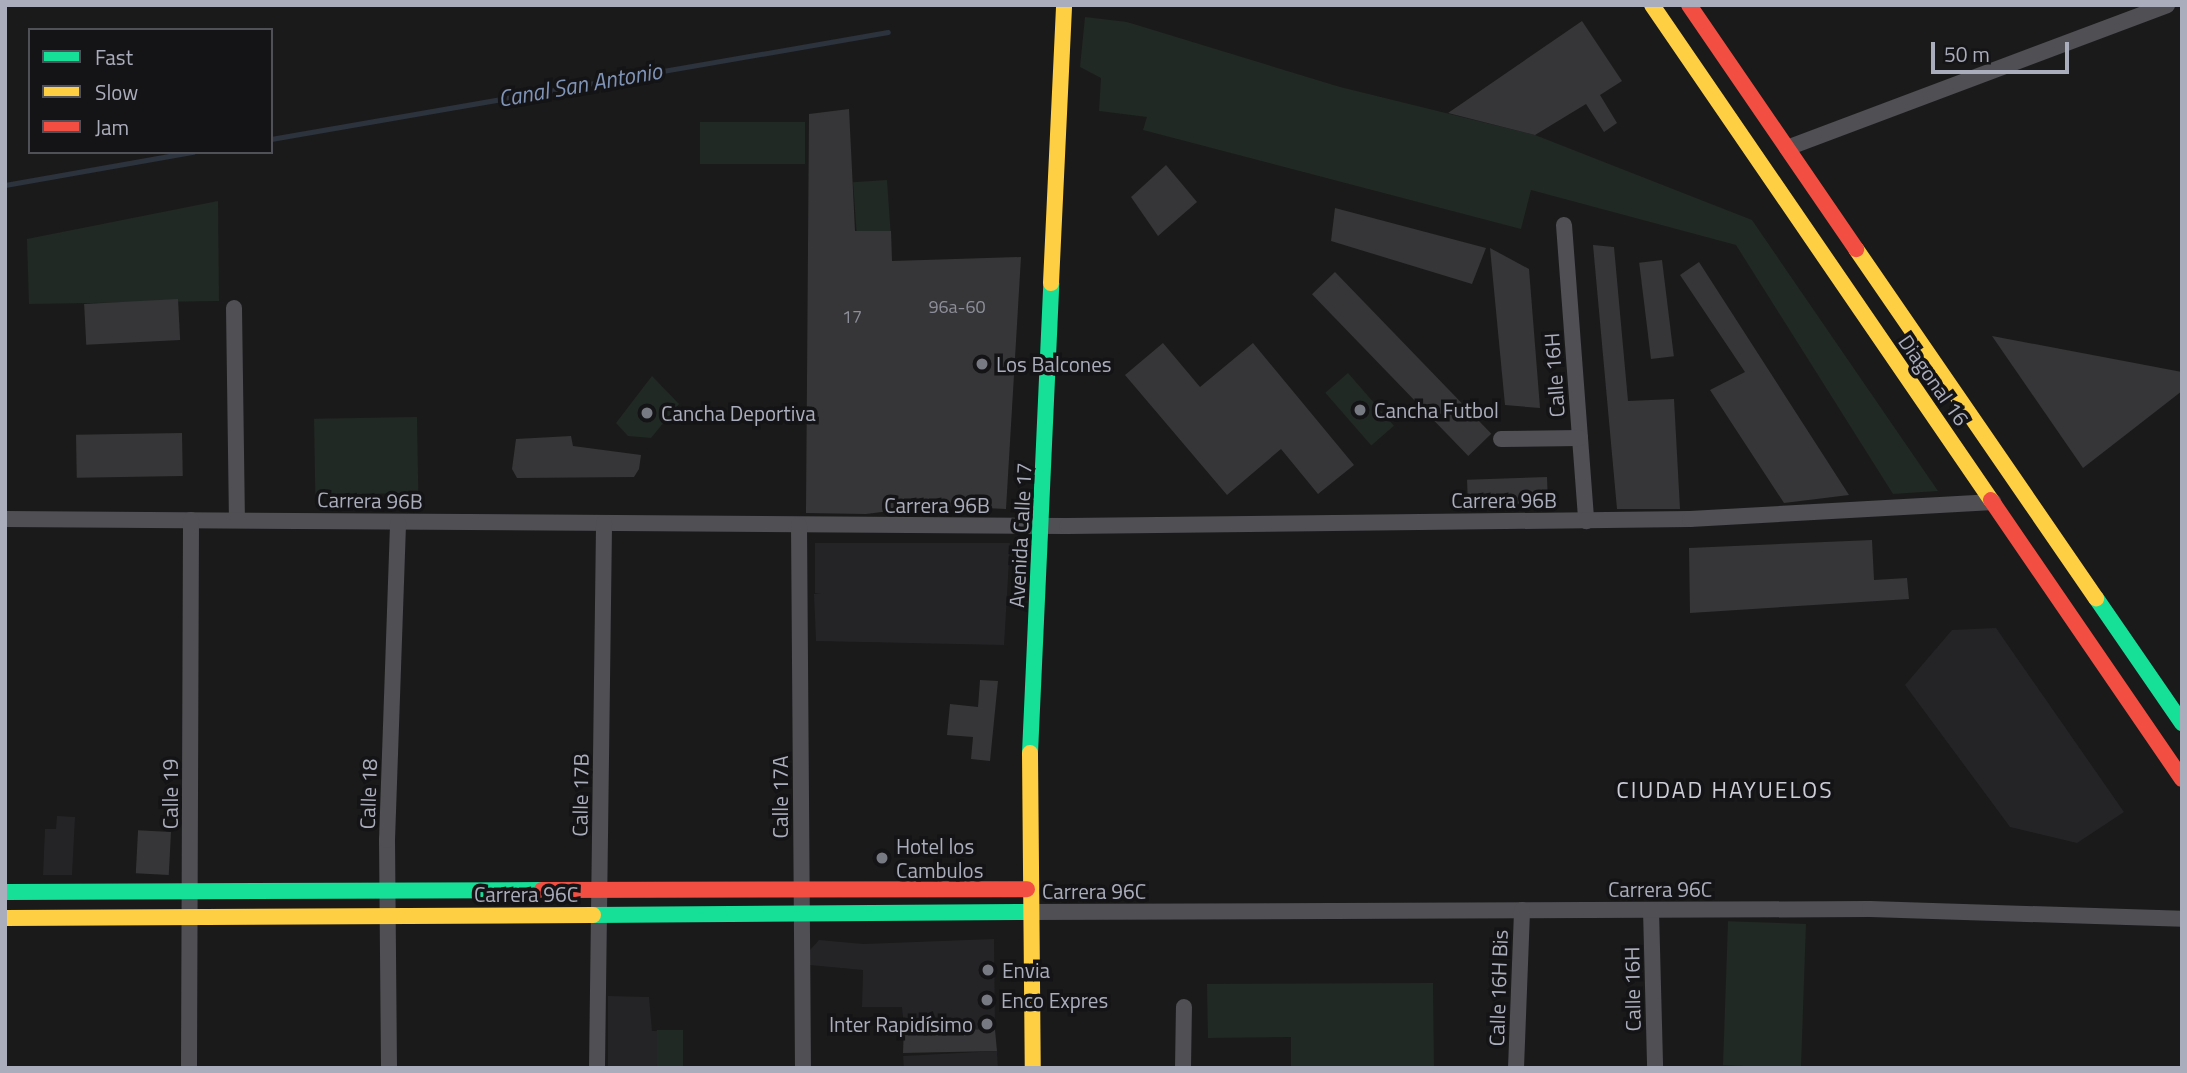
<!DOCTYPE html>
<meta charset="utf-8">
<style>
body{margin:0}
#map{position:relative;width:2187px;height:1073px;overflow:hidden;background:#1a1a1a;font-family:"Titillium Web",sans-serif}
div>[style]{position:absolute}
[style*='--x']{left:calc(var(--x)*1px);top:calc(var(--y)*1px);width:calc(var(--w)*1px);rotate:calc(var(--a)*1deg)}
.built>*{inset:0;background:#242326;transform-origin:0 0}
.green>*{inset:0;background:#212924;transform-origin:0 0}
.stream>*{height:5px;margin:-2.5px;padding:0 2.5px;transform-origin:2.5px;border-radius:2.5px;background:#2c333d}
.building>*{inset:0;background:#363638;transform-origin:0 0}
.street>*{height:16px;margin:-8px;padding:0 8px;transform-origin:8px;border-radius:8px;background:#4f4f54}
.fast>*{height:16px;margin:-8px;padding:0 8px;transform-origin:8px;border-radius:8px;background:#16e098}
.slow>*{height:16px;margin:-8px;padding:0 8px;transform-origin:8px;border-radius:8px;background:#ffcf43}
.jam>*{height:16px;margin:-8px;padding:0 8px;transform-origin:8px;border-radius:8px;background:#f24e42}
.dots>*{width:19px;height:19px;translate:-50% -50%;box-sizing:border-box;border:4px solid #141316;border-radius:50%}
span{translate:-50% -50%;white-space:nowrap;text-align:center;line-height:1.15;-webkit-text-stroke:7px #141316;paint-order:stroke}
.number-label{font-size:18px;color:#8d8f9a}
.number-label span{-webkit-text-stroke-width:0}
.poi-label{font-size:21px;color:#aaadbb}
.left{translate:0 -50%;text-align:left}
.right{translate:-100% -50%;text-align:right}
.street-label{font-size:21px;color:#aaadbb}
.water-label{font-size:23px;color:#8094b7;font-style:italic}
.neighbourhood-label{font-size:23px;color:#cccdd7;letter-spacing:2px}
.frame{position:absolute;inset:0;border:7px solid #aaadbb;pointer-events:none}
.legend{position:absolute;left:28px;top:28px;width:245px;height:126px;box-sizing:border-box;background:#141316;border:2px solid #505158;margin:0;padding:9px 12px;list-style:none;font-size:21px;color:#aaadbb}
.legend li{display:flex;align-items:center;gap:14px;height:35px}
.legend b{width:35px;border:2px solid #505158}
.scale{position:absolute;left:1931px;top:42px;width:138px;height:32px;box-sizing:border-box;border:4px solid #aaadbb;border-top:0;padding-left:9px;font-size:21px;line-height:24px;white-space:nowrap;color:#aaadbb;-webkit-text-stroke:5px #141316;paint-order:stroke}
</style>
<div id="map">
<div class="built">
<div style="clip-path:polygon(815px 543px,1010px 543px,1004px 645px,816px 641px,814px 594px,821px 593px,815px 593px)"></div>
<div style="clip-path:polygon(1996px 628px,2124px 812px,2077px 843px,2010px 827px,1905px 685px,1952px 630px)"></div>
<div style="clip-path:polygon(57px 816px,75px 817px,72px 875px,43px 875px,45px 829px,56px 829px)"></div>
<div style="clip-path:polygon(994px 939px,995px 1030px,904px 1027px,902px 1007px,862px 1007px,863px 970px,810px 965px,809px 951px,819px 940px,863px 944px)"></div>
<div style="clip-path:polygon(608px 996px,649px 997px,652px 1031px,683px 1030px,683px 1068px,608px 1068px)"></div>
<div style="left:997px;top:1051px;width:17px;height:94px;rotate:87deg"></div>
</div>
<div class="green">
<div style="clip-path:polygon(1085px 17px,1127px 22px,1340px 87px,1535px 135px,1752px 220px,1938px 491px,1893px 494px,1736px 245px,1531px 190px,1521px 229px,1143px 130px,1147px 117px,1099px 111px,1101px 78px,1080px 67px)"></div>
<div style="left:805px;top:122px;width:42px;height:105px;rotate:90deg"></div>
<div style="left:887px;top:180px;width:51px;height:34px;rotate:86deg"></div>
<div style="clip-path:polygon(218px 201px,219px 301px,29px 304px,27px 239px)"></div>
<div style="left:1348px;top:373px;width:70px;height:30px;rotate:49deg"></div>
<div style="clip-path:polygon(652px 376px,679px 404px,651px 438px,628px 436px,616px 423px)"></div>
<div style="left:417px;top:417px;width:76px;height:103px;rotate:89deg"></div>
<div style="left:1806px;top:924px;width:144px;height:78px;rotate:92deg"></div>
<div style="clip-path:polygon(1433px 983px,1434px 1068px,1291px 1068px,1291px 1037px,1208px 1038px,1207px 984px)"></div>
<div style="left:657px;top:1030px;width:26px;height:38px"></div>
</div>
<div class="stream">
<div style="--x:271;--y:139;--w:626;--a:-9.84"></div>
<div style="--x:5;--y:185;--w:191;--a:-10"></div>
</div>
<div class="building">
<div style="clip-path:polygon(1582px 21px,1622px 81px,1600px 95px,1617px 123px,1604px 132px,1586px 104px,1535px 135px,1448px 113px)"></div>
<div style="clip-path:polygon(849px 109px,855px 231px,891px 231px,892px 261px,1021px 257px,1006px 509px,900px 504px,898px 510px,866px 514px,806px 513px,809px 114px)"></div>
<div style="clip-path:polygon(1166px 165px,1197px 202px,1158px 236px,1131px 197px)"></div>
<div style="clip-path:polygon(1335px 208px,1486px 248px,1472px 284px,1331px 241px)"></div>
<div style="clip-path:polygon(1593px 245px,1614px 247px,1628px 401px,1674px 399px,1680px 509px,1617px 509px)"></div>
<div style="clip-path:polygon(1490px 248px,1529px 269px,1540px 408px,1505px 405px)"></div>
<div style="left:1662px;top:260px;width:97px;height:23px;rotate:83deg"></div>
<div style="clip-path:polygon(1699px 262px,1849px 495px,1784px 503px,1710px 390px,1745px 372px,1680px 275px)"></div>
<div style="left:1335px;top:272px;width:225px;height:32px;rotate:46deg"></div>
<div style="left:178px;top:299px;width:41px;height:94px;rotate:87deg"></div>
<div style="clip-path:polygon(1992px 336px,2182px 372px,2182px 391px,2083px 468px)"></div>
<div style="clip-path:polygon(1163px 343px,1200px 387px,1253px 343px,1354px 465px,1318px 494px,1281px 449px,1227px 495px,1125px 375px)"></div>
<div style="left:182px;top:433px;width:43px;height:106px;rotate:89deg"></div>
<div style="clip-path:polygon(571px 436px,573px 446px,641px 455px,639px 469px,634px 477px,517px 478px,512px 469px,516px 439px)"></div>
<div style="left:1547px;top:477px;width:29px;height:80px;rotate:88deg"></div>
<div style="clip-path:polygon(1872px 540px,1874px 580px,1907px 578px,1909px 599px,1690px 613px,1689px 548px)"></div>
<div style="clip-path:polygon(980px 680px,998px 681px,990px 761px,971px 759px,973px 737px,947px 735px,950px 704px,978px 707px)"></div>
<div style="left:171px;top:832px;width:43px;height:33px;rotate:93deg"></div>
<div style="clip-path:polygon(904px 1027px,995px 1030px,997px 1051px,903px 1053px)"></div>
</div>
<div class="street">
<div style="--x:1787;--y:148;--w:406;--a:-20.6"></div>
<div style="--x:1564;--y:225;--w:297;--a:85.7"></div>
<div style="--x:234;--y:308;--w:212;--a:89.2"></div>
<div style="--x:1501;--y:439;--w:79;--a:-0.7"></div>
<div style="--x:5;--y:519;--w:1062;--a:0.38"></div>
<div style="--x:1067;--y:526;--w:623;--a:-0.64"></div>
<div style="--x:1690;--y:519;--w:304;--a:-3.2"></div>
<div style="--x:799;--y:525;--w:543;--a:89.58"></div>
<div style="--x:1651;--y:910;--w:158;--a:88.5"></div>
<div style="--x:1027;--y:912;--w:843;--a:-0.2"></div>
<div style="--x:1870;--y:909;--w:312;--a:1.8"></div>
<div style="--x:189;--y:1068;--w:548;--a:-89.79"></div>
<div style="--x:389;--y:1068;--w:228;--a:-90.5"></div>
<div style="--x:387;--y:840;--w:318;--a:-88"></div>
<div style="--x:597;--y:1068;--w:545;--a:-89.26"></div>
<div style="--x:1183;--y:1068;--w:61;--a:-89.1"></div>
<div style="--x:1516;--y:1068;--w:158;--a:-87.8"></div>
</div>
<div class="fast">
<div style="--x:2096;--y:598;--w:152;--a:55.5"></div>
<div style="--x:1030;--y:753;--w:470;--a:-87.4"></div>
<div style="--x:5;--y:892;--w:537;--a:-0.21"></div>
<div style="--x:593;--y:915;--w:434;--a:-0.4"></div>
</div>
<div class="slow">
<div style="--x:1652;--y:5;--w:600;--a:55.59"></div>
<div style="--x:1856;--y:249;--w:424;--a:55.5"></div>
<div style="--x:1051;--y:283;--w:278;--a:-87.3"></div>
<div style="--x:1030;--y:753;--w:315;--a:89.5"></div>
<div style="--x:5;--y:918;--w:588;--a:-0.29"></div>
</div>
<div class="jam">
<div style="--x:1689;--y:5;--w:296;--a:55.6"></div>
<div style="--x:1991;--y:500;--w:338;--a:55.6"></div>
<div style="--x:542;--y:890;--w:485;--a:-0.1"></div>
</div>
<div class="dots">
<div style="left:982px;top:364px;background:#787a83"></div>
<div style="left:1360px;top:410px;background:#787a83"></div>
<div style="left:647px;top:413px;background:#787a83"></div>
<div style="left:882px;top:858px;background:#787a83"></div>
<div style="left:988px;top:970px;background:#787a83"></div>
<div style="left:987px;top:1000px;background:#787a83"></div>
<div style="left:987px;top:1024px;background:#787a83"></div>
</div>
<div class="number-label">
<span style="left:957px;top:307px">96a-60</span>
<span style="left:852px;top:317px">17</span>
</div>
<div class="poi-label">
<span class="left" style="left:996px;top:364px">Los Balcones</span>
<span class="left" style="left:1374px;top:410px">Cancha Futbol</span>
<span class="left" style="left:661px;top:413px">Cancha Deportiva</span>
<span class="left" style="left:896px;top:858px">Hotel los<br>Cambulos</span>
<span class="left" style="left:1002px;top:970px">Envia</span>
<span class="left" style="left:1001px;top:1000px">Enco Expres</span>
<span class="right" style="left:973px;top:1024px">Inter Rapidísimo</span>
</div>
<div class="street-label">
<span style="left:1554px;top:375px;rotate:-94deg">Calle 16H</span>
<span style="left:1934px;top:380px;rotate:55deg">Diagonal 16</span>
<span style="left:370px;top:500px;rotate:1deg">Carrera 96B</span>
<span style="left:1504px;top:500px">Carrera 96B</span>
<span style="left:937px;top:505px">Carrera 96B</span>
<span style="left:1020px;top:535px;rotate:-87deg">Avenida Calle 17</span>
<span style="left:170px;top:794px;rotate:-90deg">Calle 19</span>
<span style="left:368px;top:794px;rotate:-88deg">Calle 18</span>
<span style="left:580px;top:795px;rotate:-89deg">Calle 17B</span>
<span style="left:780px;top:797px;rotate:-90deg">Calle 17A</span>
<span style="left:1660px;top:889px">Carrera 96C</span>
<span style="left:1094px;top:891px">Carrera 96C</span>
<span style="left:526px;top:894px">Carrera 96C</span>
<span style="left:1498px;top:988px;rotate:-88deg">Calle 16H Bis</span>
<span style="left:1632px;top:989px;rotate:-91deg">Calle 16H</span>
</div>
<div class="water-label">
<span style="left:580px;top:85px;rotate:-10deg">Canal San Antonio</span>
</div>
<div class="neighbourhood-label">
<span style="left:1725px;top:790px">CIUDAD HAYUELOS</span>
</div>
<div class="frame"></div>
<ul class="legend">
<li><b style="height:9px;background:#16e098"></b>Fast</li>
<li><b style="height:9px;background:#ffcf43"></b>Slow</li>
<li><b style="height:9px;background:#f24e42"></b>Jam</li>
</ul>
<div class="scale">50 m</div>
</div>
